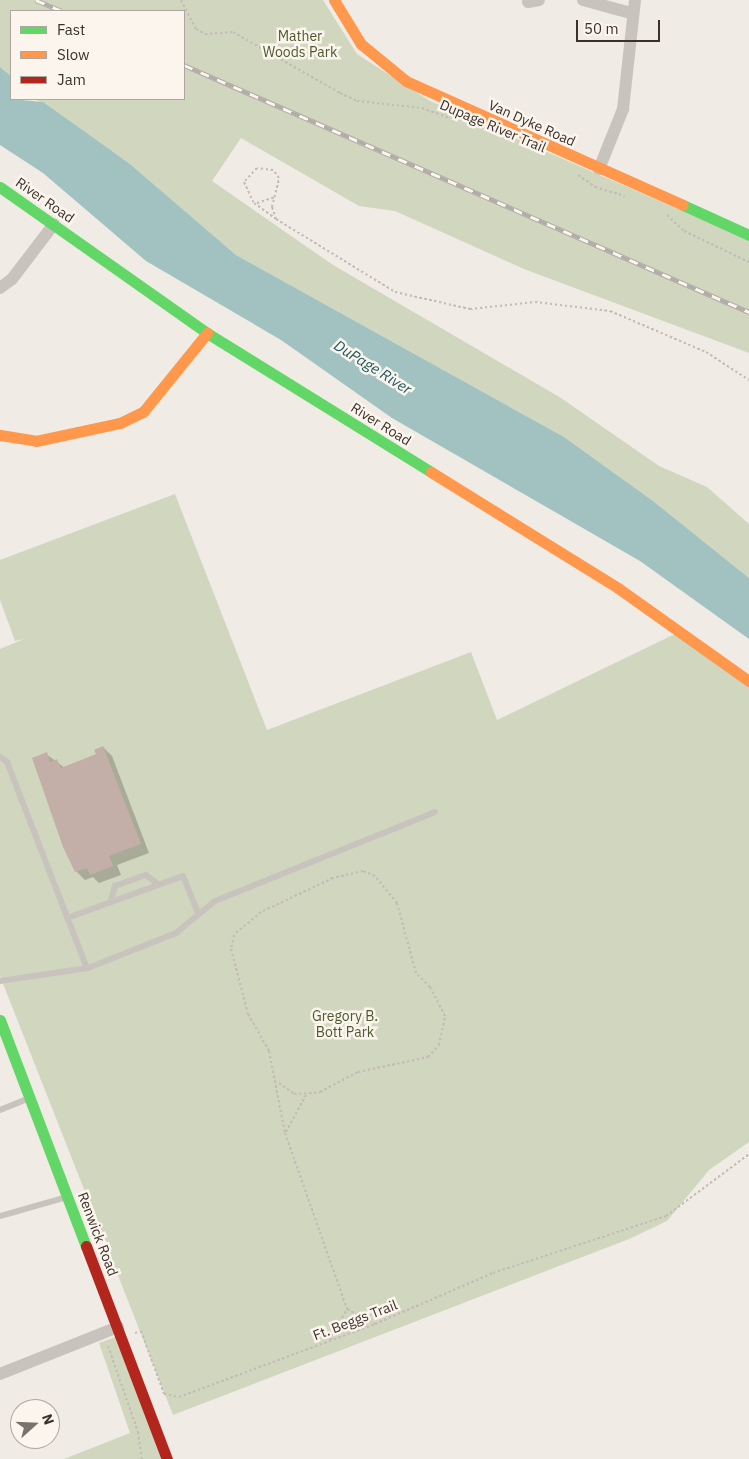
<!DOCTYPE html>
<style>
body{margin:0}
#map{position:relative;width:749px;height:1459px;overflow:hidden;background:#f0ebe5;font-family:"IBM Plex Sans",sans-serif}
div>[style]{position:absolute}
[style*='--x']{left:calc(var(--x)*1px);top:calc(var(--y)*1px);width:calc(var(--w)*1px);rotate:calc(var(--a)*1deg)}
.green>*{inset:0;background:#d1d6bf}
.water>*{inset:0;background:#a1c2c1}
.shadow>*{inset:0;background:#0003}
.building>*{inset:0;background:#c3afa7}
.path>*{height:2px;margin-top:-1px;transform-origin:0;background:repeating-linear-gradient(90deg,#c2bbb6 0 2.5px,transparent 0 5px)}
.lane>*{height:6px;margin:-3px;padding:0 3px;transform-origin:3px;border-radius:3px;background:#c9c3be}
.street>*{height:12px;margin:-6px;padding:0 6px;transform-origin:6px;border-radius:6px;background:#c9c3be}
.fast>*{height:11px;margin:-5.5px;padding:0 5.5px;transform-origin:5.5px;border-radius:5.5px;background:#63d668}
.slow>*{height:11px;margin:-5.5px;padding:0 5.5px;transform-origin:5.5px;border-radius:5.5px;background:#ff974d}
.jam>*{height:11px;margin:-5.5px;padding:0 5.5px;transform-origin:5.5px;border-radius:5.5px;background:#b3261e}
.rail>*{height:5px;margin-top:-2.5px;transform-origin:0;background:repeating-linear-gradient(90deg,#fbf5ee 0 9px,#b1aca8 0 18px);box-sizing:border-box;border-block:1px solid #b1aca8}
span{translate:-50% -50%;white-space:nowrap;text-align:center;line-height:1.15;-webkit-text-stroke:5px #fbf5ee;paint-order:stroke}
.park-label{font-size:14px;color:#4a5a2e}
.street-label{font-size:14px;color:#3b302b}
.water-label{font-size:15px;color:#1f5a5e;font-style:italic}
.legend{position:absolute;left:10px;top:10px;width:175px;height:90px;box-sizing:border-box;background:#fbf5ee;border:1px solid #aea6a0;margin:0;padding:6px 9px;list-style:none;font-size:15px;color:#3b302b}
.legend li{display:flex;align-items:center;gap:10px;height:25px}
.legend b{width:25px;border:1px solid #aea6a0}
.north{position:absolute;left:10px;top:1399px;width:50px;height:50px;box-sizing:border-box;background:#fbf5ee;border:1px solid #aea6a0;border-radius:50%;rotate:70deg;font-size:14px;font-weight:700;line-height:20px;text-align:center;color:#3b302b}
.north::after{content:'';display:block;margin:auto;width:18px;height:22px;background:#7a716c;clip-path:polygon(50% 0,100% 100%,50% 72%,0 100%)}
.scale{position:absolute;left:576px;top:20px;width:84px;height:22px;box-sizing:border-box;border:2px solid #3b302b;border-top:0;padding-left:6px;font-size:15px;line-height:18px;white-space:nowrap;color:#3b302b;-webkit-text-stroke:4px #fbf5ee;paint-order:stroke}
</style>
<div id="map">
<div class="green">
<div style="clip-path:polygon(0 0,323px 0,357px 54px,430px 101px,749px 240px,749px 353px,524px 269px,395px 211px,359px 206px,241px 138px,212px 181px,333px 265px,561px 398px,659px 466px,707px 487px,749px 524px,749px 578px,653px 501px,564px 437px,236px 255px,130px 164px,36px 99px,184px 99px,184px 11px,11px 11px,11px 76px,0 67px)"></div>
<div style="clip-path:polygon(175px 494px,267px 730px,471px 652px,497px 720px,677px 633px,749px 685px,749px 1142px,709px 1170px,667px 1221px,629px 1239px,173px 1415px,0 976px,0 649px,24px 639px,15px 641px,0 600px,0 560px)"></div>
<div style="clip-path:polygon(121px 1335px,169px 1459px,64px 1459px,130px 1433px,99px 1343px)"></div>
</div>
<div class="water">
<div style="clip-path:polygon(0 67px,11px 76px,11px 99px,43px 102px,130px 164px,236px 255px,564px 437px,653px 501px,749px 578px,749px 639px,640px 561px,392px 418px,281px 340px,146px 261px,43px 173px,0 145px)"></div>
</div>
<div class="shadow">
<div style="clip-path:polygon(103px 747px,112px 756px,149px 853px,117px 865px,121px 875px,99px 883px,93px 877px,85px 880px,76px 871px,46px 754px,65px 768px,97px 755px)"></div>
</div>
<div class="building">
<div style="clip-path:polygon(103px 746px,141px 844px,109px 856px,113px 866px,90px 875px,87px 868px,75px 872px,63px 847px,32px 758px,47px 752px,50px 762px,57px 759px,61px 768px,96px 754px,94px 750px)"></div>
</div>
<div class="path">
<div style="--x:181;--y:0;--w:33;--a:63"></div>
<div style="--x:196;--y:29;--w:10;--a:29"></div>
<div style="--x:205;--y:34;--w:28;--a:-4"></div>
<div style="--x:233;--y:32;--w:123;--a:29.7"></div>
<div style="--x:340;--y:93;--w:19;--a:25"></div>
<div style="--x:357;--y:101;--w:65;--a:6.1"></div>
<div style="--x:422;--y:108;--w:30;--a:20"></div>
<div style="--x:578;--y:175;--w:21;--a:35"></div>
<div style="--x:595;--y:187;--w:31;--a:17"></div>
<div style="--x:257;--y:203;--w:19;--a:-18"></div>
<div style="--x:667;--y:215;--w:23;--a:43"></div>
<div style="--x:684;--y:231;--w:72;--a:25.5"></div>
<div style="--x:276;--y:219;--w:13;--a:-108"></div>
<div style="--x:272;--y:207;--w:30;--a:-76"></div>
<div style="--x:279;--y:178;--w:10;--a:-127"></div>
<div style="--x:273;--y:170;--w:16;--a:-173"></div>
<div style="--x:257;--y:168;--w:19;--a:133"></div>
<div style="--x:244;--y:182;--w:23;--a:65"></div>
<div style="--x:254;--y:203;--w:27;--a:36"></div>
<div style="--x:276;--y:219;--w:140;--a:31.5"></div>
<div style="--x:395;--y:292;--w:77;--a:12.8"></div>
<div style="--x:470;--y:309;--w:65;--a:-6.1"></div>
<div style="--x:535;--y:302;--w:76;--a:6.8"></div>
<div style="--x:610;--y:311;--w:104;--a:23.1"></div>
<div style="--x:706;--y:352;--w:51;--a:33.1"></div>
<div style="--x:279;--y:1083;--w:19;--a:36"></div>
<div style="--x:294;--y:1094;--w:26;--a:-4"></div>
<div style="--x:320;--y:1092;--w:43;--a:-27.8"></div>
<div style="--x:358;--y:1072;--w:72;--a:-12.1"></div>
<div style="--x:428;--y:1057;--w:16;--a:-47"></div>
<div style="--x:439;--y:1045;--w:30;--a:-78"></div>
<div style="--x:445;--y:1016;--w:33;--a:-117"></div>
<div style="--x:430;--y:987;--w:20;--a:-135"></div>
<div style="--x:416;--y:973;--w:73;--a:-105.2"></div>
<div style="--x:397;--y:903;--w:35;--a:-129"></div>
<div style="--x:375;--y:876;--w:13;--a:-157"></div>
<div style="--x:363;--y:871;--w:31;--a:167"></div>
<div style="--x:333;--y:878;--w:80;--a:154.7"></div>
<div style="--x:261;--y:912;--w:35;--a:140"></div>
<div style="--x:234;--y:935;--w:14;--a:102"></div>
<div style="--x:231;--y:949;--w:67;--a:75.3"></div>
<div style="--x:248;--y:1014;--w:43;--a:60.4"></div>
<div style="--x:269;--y:1051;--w:84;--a:79"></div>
<div style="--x:285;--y:1133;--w:187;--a:70.6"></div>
<div style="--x:347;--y:1309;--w:32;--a:28"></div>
<div style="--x:286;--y:1132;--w:42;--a:-61.6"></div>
<div style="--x:135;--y:1333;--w:6;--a:-18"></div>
<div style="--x:141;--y:1331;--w:67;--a:69.9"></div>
<div style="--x:164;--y:1394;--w:15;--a:11"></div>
<div style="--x:179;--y:1397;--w:209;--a:-20.4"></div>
<div style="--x:375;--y:1324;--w:129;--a:-23.4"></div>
<div style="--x:493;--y:1273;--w:182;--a:-18.2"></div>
<div style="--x:666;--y:1216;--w:104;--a:-36.8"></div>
<div style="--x:330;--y:1340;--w:35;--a:-61"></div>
<div style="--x:108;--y:1346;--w:91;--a:70.8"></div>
<div style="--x:138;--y:1432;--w:27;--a:82"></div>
</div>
<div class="lane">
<div style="--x:0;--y:757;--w:9;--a:36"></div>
<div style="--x:7;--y:762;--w:221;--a:68.8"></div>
<div style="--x:111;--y:901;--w:16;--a:-75"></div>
<div style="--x:115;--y:886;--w:33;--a:-20"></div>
<div style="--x:146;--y:875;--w:15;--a:37"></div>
<div style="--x:67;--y:918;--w:123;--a:-19.9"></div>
<div style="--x:183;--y:876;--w:40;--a:68"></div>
<div style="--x:0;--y:981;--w:89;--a:-8.4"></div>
<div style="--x:88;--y:968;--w:95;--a:-21.7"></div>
<div style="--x:176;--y:933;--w:50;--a:-39.4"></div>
<div style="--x:215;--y:901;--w:237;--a:-22"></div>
<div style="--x:0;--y:1110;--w:31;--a:-22"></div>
<div style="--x:0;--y:1216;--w:70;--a:-15.8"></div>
</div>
<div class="street">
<div style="--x:583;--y:0;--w:50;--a:15.2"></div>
<div style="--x:528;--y:2;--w:11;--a:-10"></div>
<div style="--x:599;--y:169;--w:65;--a:-68.2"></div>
<div style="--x:623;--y:109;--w:110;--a:-83.7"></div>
<div style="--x:0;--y:288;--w:15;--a:-37"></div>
<div style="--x:12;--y:279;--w:69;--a:-52.6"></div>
<div style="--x:0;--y:1374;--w:127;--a:-21.7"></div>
</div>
<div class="fast">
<div style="--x:0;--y:187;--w:253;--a:35.2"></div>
<div style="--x:207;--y:333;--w:264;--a:31.8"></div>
<div style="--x:683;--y:205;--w:72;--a:24.4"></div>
<div style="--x:0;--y:1020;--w:242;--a:69.2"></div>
</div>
<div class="slow">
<div style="--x:334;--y:0;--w:52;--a:58.5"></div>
<div style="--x:361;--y:44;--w:58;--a:39.4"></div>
<div style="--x:406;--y:81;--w:303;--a:24.1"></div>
<div style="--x:0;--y:435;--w:36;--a:9"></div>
<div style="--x:36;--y:441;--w:86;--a:-12.1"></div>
<div style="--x:120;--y:423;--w:25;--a:-26"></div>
<div style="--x:143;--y:412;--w:102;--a:-51"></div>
<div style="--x:431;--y:472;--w:220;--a:31.8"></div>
<div style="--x:618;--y:588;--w:161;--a:35.4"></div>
</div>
<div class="jam">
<div style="--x:86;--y:1246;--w:228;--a:69.2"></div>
</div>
<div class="rail">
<div style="--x:36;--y:0;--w:28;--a:23"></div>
<div style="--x:184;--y:65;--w:617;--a:23.61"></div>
</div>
<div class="park-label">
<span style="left:300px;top:44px">Mather<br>Woods Park</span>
<span style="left:345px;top:1024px">Gregory B.<br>Bott Park</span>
</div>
<div class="street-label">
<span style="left:532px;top:123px;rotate:24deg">Van Dyke Road</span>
<span style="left:493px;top:126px;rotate:23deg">Dupage River Trail</span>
<span style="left:45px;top:200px;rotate:35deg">River Road</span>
<span style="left:381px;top:424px;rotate:32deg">River Road</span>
<span style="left:98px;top:1234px;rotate:69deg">Renwick Road</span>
<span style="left:355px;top:1320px;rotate:-21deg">Ft. Beggs Trail</span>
</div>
<div class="water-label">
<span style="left:373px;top:367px;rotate:32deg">DuPage River</span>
</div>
<ul class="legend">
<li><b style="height:6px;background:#63d668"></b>Fast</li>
<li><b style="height:6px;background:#ff974d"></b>Slow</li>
<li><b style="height:6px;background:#b3261e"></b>Jam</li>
</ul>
<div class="north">N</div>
<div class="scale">50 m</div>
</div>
